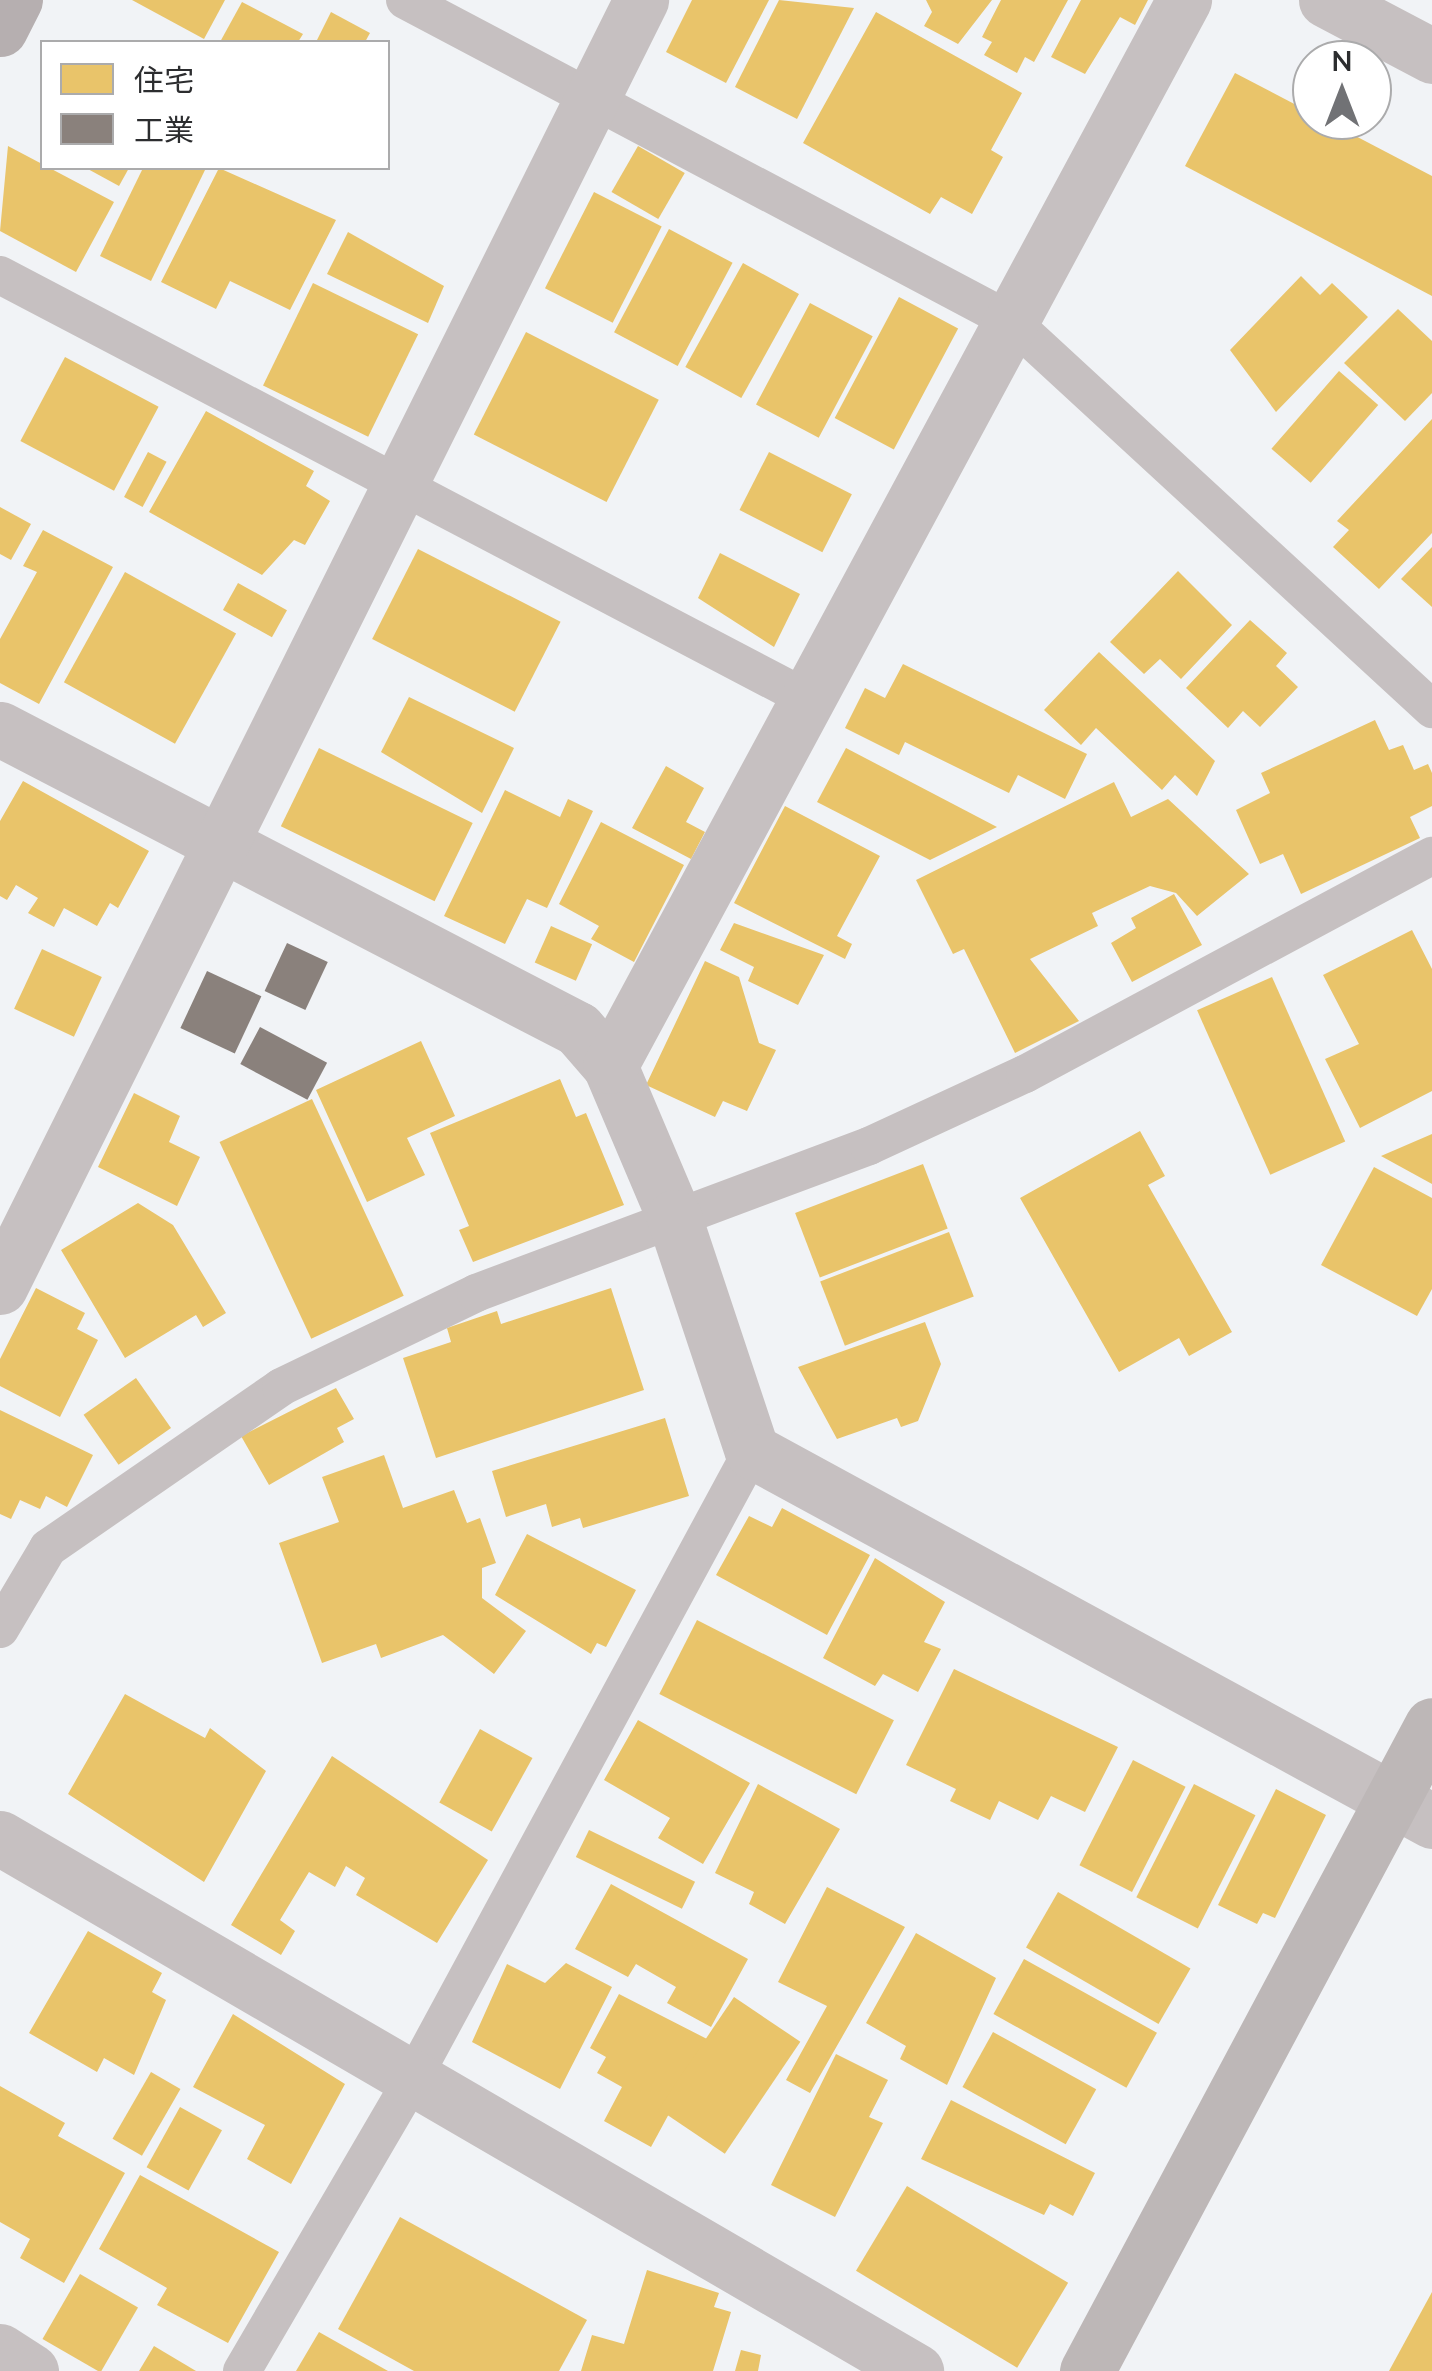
<!DOCTYPE html>
<meta charset="utf-8">
<style>
body{margin:0}
#map{position:relative;width:1432px;height:2371px;overflow:hidden;background:#f1f3f6;font-family:"Nunito Sans","Noto Sans JP",sans-serif}
div>[style]{position:absolute}
[style*='--x']{left:calc(var(--x)*1px);top:calc(var(--y)*1px);width:calc(var(--w)*1px);rotate:calc(var(--a)*1deg)}
.homes>*{inset:0;background:#e9c46a;transform-origin:0 0}
.industry>*{inset:0;background:#8a817c;transform-origin:0 0}
.lane>*{height:38px;margin:-19px;padding:0 19px;transform-origin:19px;border-radius:19px;background:#c6c0c1}
.street>*{height:55px;margin:-27.5px;padding:0 27.5px;transform-origin:27.5px;border-radius:27.5px;background:#c6c0c1}
.secondary>*{height:55px;margin:-27.5px;padding:0 27.5px;transform-origin:27.5px;border-radius:27.5px;background:#bdb7b7}
.primary>*{height:55px;margin:-27.5px;padding:0 27.5px;transform-origin:27.5px;border-radius:27.5px;background:#b6afb0}
span{translate:-50% -50%;white-space:nowrap;text-align:center;line-height:1.15;-webkit-text-stroke:10px #fff;paint-order:stroke}
.legend{position:absolute;left:40px;top:40px;width:350px;height:130px;box-sizing:border-box;background:#fff;border:2px solid #ababac;margin:0;padding:12px 18px;list-style:none;font-size:30px;color:#2c2d2f}
.legend li{display:flex;align-items:center;gap:20px;height:50px}
.legend b{width:50px;border:2px solid #ababac}
.north{position:absolute;left:1292px;top:40px;width:100px;height:100px;box-sizing:border-box;background:#fff;border:2px solid #ababac;border-radius:50%;rotate:0deg;font-size:28px;font-weight:700;line-height:40px;text-align:center;color:#2c2d2f}
.north::after{content:'';display:block;margin:auto;width:35px;height:45px;background:#717275;clip-path:polygon(50% 0,100% 100%,50% 72%,0 100%)}
</style>
<div id="map">
<div class="homes">
<div style="clip-path:polygon(132px 0,225px 0,204px 39px)"></div>
<div style="clip-path:polygon(692px 0,769px 0,726px 83px,666px 52px)"></div>
<div style="clip-path:polygon(779px 0,854px 8px,797px 119px,735px 87px)"></div>
<div style="clip-path:polygon(926px 0,992px 0,958px 44px,924px 26px,932px 12px)"></div>
<div style="clip-path:polygon(1001px 0,1068px 0,1034px 62px,1025px 57px,1017px 73px,984px 55px,992px 42px,982px 37px)"></div>
<div style="clip-path:polygon(1081px 0,1148px 0,1135px 25px,1120px 17px,1085px 74px,1051px 57px)"></div>
<div style="clip-path:polygon(242px 2px,303px 34px,298px 42px,220px 42px)"></div>
<div style="clip-path:polygon(331px 12px,370px 33px,365px 42px,316px 42px)"></div>
<div style="clip-path:polygon(876px 12px,1022px 93px,991px 150px,1003px 157px,972px 214px,941px 197px,930px 214px,803px 143px)"></div>
<div style="clip-path:polygon(1235px 73px,1432px 176px,1432px 296px,1185px 166px)"></div>
<div style="clip-path:polygon(8px 146px,114px 202px,76px 272px,0 231px)"></div>
<div style="left:638px;top:146px;width:54px;height:53px;rotate:30deg"></div>
<div style="clip-path:polygon(86px 168px,129px 168px,119px 186px)"></div>
<div style="clip-path:polygon(143px 168px,205px 170px,151px 281px,100px 256px)"></div>
<div style="clip-path:polygon(219px 168px,336px 220px,290px 310px,230px 281px,216px 309px,161px 282px)"></div>
<div style="left:594px;top:192px;width:76px;height:108px;rotate:27deg"></div>
<div style="left:669px;top:229px;width:72px;height:117px;rotate:28deg"></div>
<div style="clip-path:polygon(348px 232px,444px 286px,428px 323px,327px 274px)"></div>
<div style="left:743px;top:263px;width:64px;height:119px;rotate:29deg"></div>
<div style="clip-path:polygon(1301px 276px,1320px 295px,1332px 283px,1368px 317px,1276px 412px,1230px 350px)"></div>
<div style="left:313px;top:283px;width:117px;height:114px;rotate:26deg"></div>
<div style="left:899px;top:297px;width:67px;height:137px;rotate:28deg"></div>
<div style="left:810px;top:303px;width:71px;height:115px;rotate:28deg"></div>
<div style="clip-path:polygon(1398px 309px,1432px 341px,1432px 393px,1405px 421px,1344px 363px)"></div>
<div style="left:526px;top:332px;width:149px;height:115px;rotate:27deg"></div>
<div style="left:65px;top:357px;width:106px;height:95px;rotate:28deg"></div>
<div style="left:1339px;top:371px;width:52px;height:103px;rotate:41deg"></div>
<div style="clip-path:polygon(206px 411px,314px 471px,306px 486px,330px 501px,305px 545px,294px 540px,262px 575px,149px 512px)"></div>
<div style="clip-path:polygon(1432px 419px,1432px 533px,1379px 589px,1333px 547px,1349px 530px,1337px 521px)"></div>
<div style="left:148px;top:452px;width:21px;height:51px;rotate:28deg"></div>
<div style="left:769px;top:452px;width:93px;height:65px;rotate:27deg"></div>
<div style="clip-path:polygon(0 507px,31px 524px,11px 560px,0 554px)"></div>
<div style="clip-path:polygon(43px 530px,113px 567px,39px 704px,0 683px,0 639px,37px 572px,23px 566px)"></div>
<div style="clip-path:polygon(1432px 547px,1432px 607px,1401px 579px)"></div>
<div style="left:418px;top:549px;width:160px;height:101px;rotate:27deg"></div>
<div style="clip-path:polygon(720px 553px,800px 594px,774px 647px,698px 598px)"></div>
<div style="clip-path:polygon(1178px 571px,1232px 625px,1181px 679px,1160px 659px,1144px 674px,1110px 642px)"></div>
<div style="left:125px;top:572px;width:127px;height:126px;rotate:29deg"></div>
<div style="left:238px;top:583px;width:56px;height:31px;rotate:29deg"></div>
<div style="clip-path:polygon(1250px 620px,1287px 653px,1276px 666px,1298px 687px,1260px 727px,1243px 711px,1228px 728px,1186px 688px)"></div>
<div style="clip-path:polygon(1099px 652px,1215px 761px,1197px 796px,1175px 775px,1162px 790px,1096px 728px,1081px 745px,1044px 710px)"></div>
<div style="clip-path:polygon(903px 664px,1087px 754px,1065px 799px,1018px 775px,1009px 793px,905px 742px,899px 755px,845px 728px,865px 688px,885px 698px)"></div>
<div style="clip-path:polygon(409px 697px,514px 748px,482px 813px,381px 752px)"></div>
<div style="clip-path:polygon(1375px 720px,1389px 750px,1403px 745px,1414px 770px,1428px 764px,1432px 773px,1432px 806px,1410px 817px,1420px 838px,1301px 894px,1283px 854px,1260px 864px,1236px 810px,1270px 793px,1261px 773px)"></div>
<div style="left:319px;top:748px;width:171px;height:87px;rotate:26deg"></div>
<div style="clip-path:polygon(846px 748px,997px 827px,930px 860px,817px 802px)"></div>
<div style="clip-path:polygon(666px 766px,704px 788px,686px 822px,705px 832px,691px 859px,632px 828px)"></div>
<div style="clip-path:polygon(23px 781px,149px 851px,118px 908px,110px 903px,97px 926px,64px 908px,54px 927px,28px 913px,38px 898px,16px 885px,7px 900px,0 896px,0 821px)"></div>
<div style="clip-path:polygon(1114px 782px,1131px 817px,1168px 799px,1249px 874px,1197px 916px,1176px 893px,1150px 886px,1092px 913px,1098px 926px,1030px 959px,1079px 1021px,1015px 1053px,964px 949px,953px 954px,916px 880px)"></div>
<div style="clip-path:polygon(505px 790px,560px 817px,568px 799px,593px 811px,547px 908px,527px 899px,505px 944px,444px 916px)"></div>
<div style="clip-path:polygon(785px 806px,880px 856px,837px 936px,852px 944px,845px 959px,734px 903px)"></div>
<div style="clip-path:polygon(601px 822px,684px 865px,634px 962px,591px 939px,599px 926px,559px 904px)"></div>
<div style="clip-path:polygon(1174px 894px,1202px 945px,1132px 982px,1111px 943px,1136px 928px,1131px 918px)"></div>
<div style="clip-path:polygon(734px 923px,824px 955px,798px 1005px,748px 981px,754px 967px,720px 950px)"></div>
<div style="left:551px;top:926px;width:45px;height:40px;rotate:24deg"></div>
<div style="clip-path:polygon(1412px 930px,1432px 969px,1432px 1091px,1360px 1128px,1325px 1059px,1359px 1044px,1323px 975px)"></div>
<div style="left:42px;top:949px;width:66px;height:66px;rotate:25deg"></div>
<div style="clip-path:polygon(705px 961px,739px 977px,759px 1043px,776px 1050px,747px 1111px,723px 1101px,715px 1117px,646px 1085px)"></div>
<div style="left:1272px;top:977px;width:180px;height:82px;rotate:66deg"></div>
<div style="clip-path:polygon(421px 1041px,455px 1116px,407px 1138px,425px 1175px,367px 1202px,316px 1090px)"></div>
<div style="clip-path:polygon(560px 1079px,576px 1117px,586px 1113px,624px 1205px,473px 1262px,459px 1230px,469px 1226px,430px 1133px)"></div>
<div style="clip-path:polygon(134px 1093px,180px 1116px,169px 1142px,200px 1157px,177px 1206px,98px 1167px)"></div>
<div style="left:312px;top:1099px;width:217px;height:102px;rotate:65deg"></div>
<div style="clip-path:polygon(1140px 1131px,1165px 1176px,1148px 1185px,1232px 1332px,1189px 1356px,1179px 1338px,1119px 1372px,1020px 1198px)"></div>
<div style="clip-path:polygon(1432px 1134px,1432px 1184px,1381px 1156px)"></div>
<div style="left:923px;top:1164px;width:69px;height:137px;rotate:69deg"></div>
<div style="clip-path:polygon(1374px 1167px,1432px 1198px,1432px 1289px,1417px 1316px,1321px 1265px)"></div>
<div style="clip-path:polygon(138px 1203px,173px 1225px,226px 1313px,203px 1327px,196px 1315px,125px 1358px,61px 1250px)"></div>
<div style="left:949px;top:1232px;width:69px;height:138px;rotate:69deg"></div>
<div style="clip-path:polygon(36px 1288px,85px 1313px,77px 1329px,98px 1340px,60px 1417px,0 1386px,0 1359px)"></div>
<div style="clip-path:polygon(611px 1288px,644px 1390px,436px 1458px,403px 1358px,451px 1342px,447px 1328px,497px 1311px,501px 1324px)"></div>
<div style="clip-path:polygon(925px 1322px,941px 1364px,918px 1421px,901px 1427px,897px 1418px,837px 1439px,798px 1367px)"></div>
<div style="left:136px;top:1378px;width:61px;height:64px;rotate:55deg"></div>
<div style="clip-path:polygon(336px 1388px,354px 1419px,337px 1428px,344px 1442px,269px 1485px,241px 1436px)"></div>
<div style="clip-path:polygon(0 1410px,93px 1455px,67px 1507px,46px 1496px,40px 1509px,20px 1500px,11px 1519px,0 1514px)"></div>
<div style="clip-path:polygon(665px 1418px,689px 1496px,583px 1528px,580px 1518px,552px 1527px,546px 1504px,506px 1517px,492px 1471px)"></div>
<div style="clip-path:polygon(384px 1455px,403px 1508px,454px 1490px,467px 1523px,480px 1518px,496px 1563px,482px 1568px,482px 1598px,526px 1631px,494px 1674px,443px 1635px,381px 1658px,376px 1644px,322px 1663px,279px 1543px,339px 1522px,322px 1477px)"></div>
<div style="clip-path:polygon(782px 1508px,870px 1555px,827px 1635px,716px 1575px,749px 1516px,772px 1527px)"></div>
<div style="clip-path:polygon(527px 1534px,636px 1590px,606px 1647px,597px 1643px,591px 1654px,495px 1595px)"></div>
<div style="clip-path:polygon(875px 1558px,945px 1602px,924px 1642px,941px 1649px,918px 1692px,883px 1674px,875px 1686px,823px 1658px)"></div>
<div style="left:697px;top:1620px;width:221px;height:83px;rotate:27deg"></div>
<div style="clip-path:polygon(954px 1669px,1118px 1747px,1085px 1812px,1051px 1796px,1038px 1820px,999px 1801px,990px 1820px,950px 1801px,956px 1789px,906px 1765px)"></div>
<div style="clip-path:polygon(125px 1694px,205px 1738px,210px 1728px,266px 1771px,204px 1882px,68px 1794px)"></div>
<div style="clip-path:polygon(638px 1720px,750px 1783px,703px 1864px,658px 1838px,670px 1818px,604px 1780px)"></div>
<div style="left:480px;top:1729px;width:60px;height:84px;rotate:29deg"></div>
<div style="clip-path:polygon(332px 1756px,488px 1860px,437px 1943px,356px 1895px,365px 1878px,346px 1866px,335px 1887px,309px 1872px,280px 1920px,295px 1931px,281px 1955px,231px 1925px)"></div>
<div style="left:1133px;top:1760px;width:59px;height:118px;rotate:27deg"></div>
<div style="clip-path:polygon(758px 1784px,840px 1829px,785px 1924px,749px 1904px,754px 1892px,715px 1873px)"></div>
<div style="left:1194px;top:1784px;width:69px;height:127px;rotate:27deg"></div>
<div style="clip-path:polygon(1276px 1789px,1326px 1815px,1275px 1918px,1263px 1913px,1257px 1924px,1218px 1905px)"></div>
<div style="left:589px;top:1830px;width:118px;height:30px;rotate:26deg"></div>
<div style="clip-path:polygon(611px 1884px,748px 1959px,711px 2027px,667px 2003px,676px 1987px,636px 1964px,628px 1977px,575px 1949px)"></div>
<div style="clip-path:polygon(827px 1887px,905px 1927px,810px 2093px,786px 2080px,827px 2006px,778px 1982px)"></div>
<div style="left:1058px;top:1892px;width:153px;height:64px;rotate:30deg"></div>
<div style="clip-path:polygon(88px 1931px,162px 1973px,152px 1992px,166px 2000px,134px 2075px,104px 2058px,97px 2072px,29px 2033px)"></div>
<div style="clip-path:polygon(916px 1933px,996px 1978px,947px 2085px,900px 2059px,906px 2046px,866px 2023px)"></div>
<div style="left:1024px;top:1959px;width:152px;height:63px;rotate:29deg"></div>
<div style="clip-path:polygon(566px 1963px,612px 1987px,560px 2089px,472px 2042px,507px 1964px,545px 1983px)"></div>
<div style="clip-path:polygon(619px 1994px,709px 2040px,651px 2147px,604px 2121px,622px 2087px,597px 2073px,606px 2057px,590px 2048px)"></div>
<div style="left:734px;top:1997px;width:80px;height:135px;rotate:34deg"></div>
<div style="clip-path:polygon(233px 2014px,345px 2084px,291px 2184px,247px 2159px,265px 2125px,193px 2087px)"></div>
<div style="left:993px;top:2032px;width:118px;height:63px;rotate:29deg"></div>
<div style="clip-path:polygon(836px 2054px,888px 2080px,869px 2117px,883px 2123px,835px 2217px,771px 2185px)"></div>
<div style="left:151px;top:2072px;width:34px;height:77px;rotate:30deg"></div>
<div style="clip-path:polygon(0 2086px,65px 2123px,58px 2136px,125px 2173px,64px 2283px,20px 2258px,30px 2239px,0 2222px)"></div>
<div style="clip-path:polygon(951px 2100px,1095px 2173px,1073px 2216px,1050px 2204px,1044px 2215px,921px 2159px)"></div>
<div style="left:180px;top:2107px;width:48px;height:69px;rotate:29deg"></div>
<div style="clip-path:polygon(140px 2175px,279px 2252px,228px 2343px,157px 2305px,167px 2288px,99px 2249px)"></div>
<div style="left:907px;top:2186px;width:188px;height:99px;rotate:31deg"></div>
<div style="clip-path:polygon(400px 2217px,587px 2320px,559px 2371px,414px 2371px,338px 2329px)"></div>
<div style="clip-path:polygon(647px 2270px,719px 2293px,714px 2307px,731px 2312px,713px 2371px,581px 2371px,592px 2335px,624px 2344px)"></div>
<div style="left:80px;top:2274px;width:67px;height:75px;rotate:30deg"></div>
<div style="clip-path:polygon(1432px 2292px,1432px 2371px,1389px 2371px)"></div>
<div style="clip-path:polygon(319px 2332px,388px 2371px,296px 2371px)"></div>
<div style="clip-path:polygon(154px 2346px,196px 2371px,139px 2371px)"></div>
<div style="clip-path:polygon(741px 2350px,761px 2355px,758px 2371px,735px 2371px)"></div>
</div>
<div class="industry">
<div style="left:287px;top:943px;width:45px;height:53px;rotate:25deg"></div>
<div style="left:207px;top:971px;width:60px;height:63px;rotate:25deg"></div>
<div style="left:260px;top:1027px;width:76px;height:42px;rotate:28deg"></div>
</div>
<div class="lane">
<div style="--x:405;--y:0;--w:686;--a:27.91"></div>
<div style="--x:1011;--y:321;--w:573;--a:42.66"></div>
<div style="--x:0;--y:275;--w:910;--a:27.69"></div>
<div style="--x:0;--y:1629;--w:94;--a:-59.3"></div>
<div style="--x:48;--y:1548;--w:283;--a:-34.6"></div>
<div style="--x:281;--y:1387;--w:216;--a:-25.7"></div>
<div style="--x:476;--y:1293;--w:420;--a:-20.5"></div>
<div style="--x:869;--y:1146;--w:172;--a:-24.8"></div>
<div style="--x:1025;--y:1074;--w:462;--a:-28.2"></div>
<div style="--x:242;--y:2371;--w:339;--a:-59.7"></div>
<div style="--x:413;--y:2078;--w:713;--a:-61.6"></div>
</div>
<div class="street">
<div style="--x:1326;--y:0;--w:120;--a:27.8"></div>
<div style="--x:0;--y:729;--w:651;--a:27.43"></div>
<div style="--x:578;--y:1029;--w:49;--a:49.1"></div>
<div style="--x:610;--y:1066;--w:164;--a:67"></div>
<div style="--x:674;--y:1217;--w:247;--a:71.6"></div>
<div style="--x:752;--y:1451;--w:774;--a:28.55"></div>
<div style="--x:610;--y:1066;--w:1211;--a:-61.7"></div>
<div style="--x:0;--y:1287;--w:1438;--a:-63.52"></div>
<div style="--x:0;--y:1838;--w:1060;--a:30.19"></div>
<div style="--x:0;--y:2351;--w:37;--a:33"></div>
</div>
<div class="secondary">
<div style="--x:1087;--y:2371;--w:732;--a:-61.9"></div>
</div>
<div class="primary">
<div style="--x:0;--y:29;--w:33;--a:-63"></div>
</div>
<ul class="legend">
<li><b style="height:28px;background:#e9c46a"></b>住宅</li>
<li><b style="height:28px;background:#8a817c"></b>工業</li>
</ul>
<div class="north">N</div>
</div>
